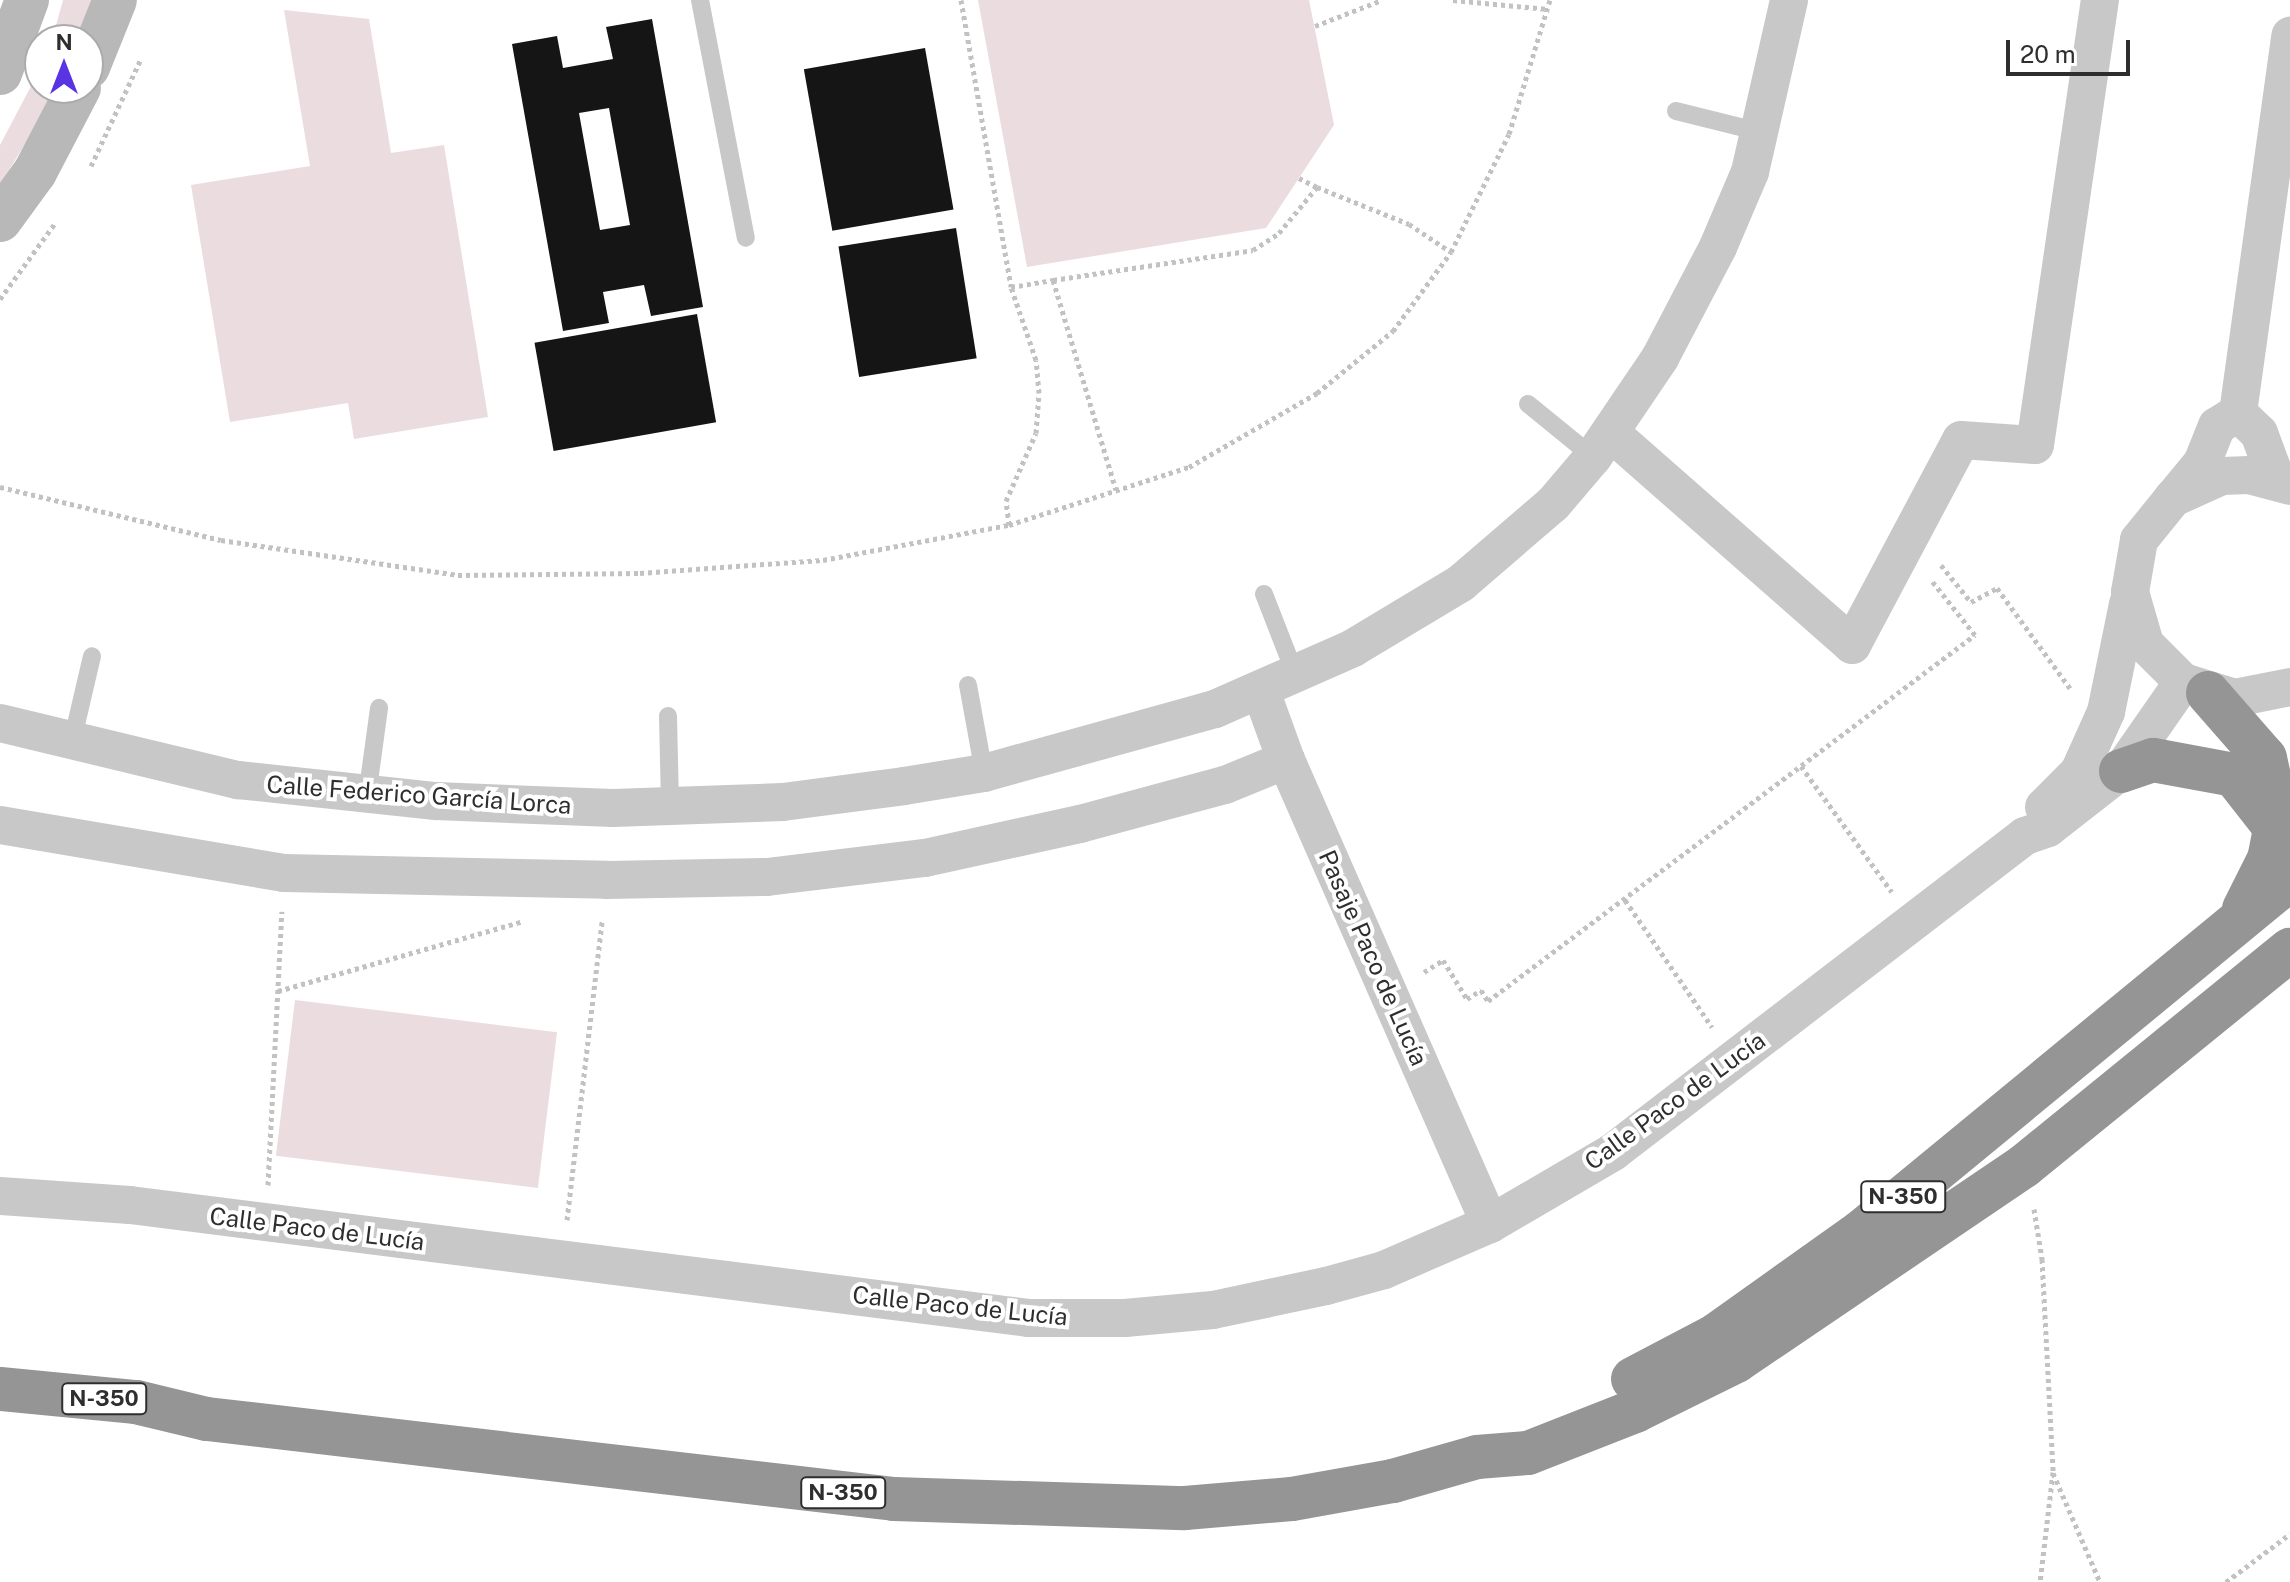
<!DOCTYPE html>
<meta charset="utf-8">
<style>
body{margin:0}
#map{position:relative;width:2290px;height:1582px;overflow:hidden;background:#fff;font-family:"Public Sans",sans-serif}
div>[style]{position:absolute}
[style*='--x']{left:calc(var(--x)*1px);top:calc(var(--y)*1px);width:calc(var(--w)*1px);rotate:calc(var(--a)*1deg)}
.green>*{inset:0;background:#ebdce0;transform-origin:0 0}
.building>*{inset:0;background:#151515;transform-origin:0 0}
.path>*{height:5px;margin-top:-2.5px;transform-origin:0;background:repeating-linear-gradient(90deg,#c2c2c2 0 4px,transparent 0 8px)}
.lane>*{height:18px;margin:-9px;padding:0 9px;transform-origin:9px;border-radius:9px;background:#c8c8c8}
.street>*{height:38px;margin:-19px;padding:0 19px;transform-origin:19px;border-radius:19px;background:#c8c8c8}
.secondary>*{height:44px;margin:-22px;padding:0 22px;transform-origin:22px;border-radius:22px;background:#b8b8b8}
.highway>*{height:44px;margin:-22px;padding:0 22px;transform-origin:22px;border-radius:22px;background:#959595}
span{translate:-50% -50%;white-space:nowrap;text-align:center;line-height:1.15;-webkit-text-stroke:8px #fff;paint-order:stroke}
.shield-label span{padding:2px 6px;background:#fff;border:2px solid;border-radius:6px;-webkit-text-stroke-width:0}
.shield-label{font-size:22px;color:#2e2e2e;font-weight:700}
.street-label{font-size:24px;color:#2e2e2e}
.north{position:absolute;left:24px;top:24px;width:80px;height:80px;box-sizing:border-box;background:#fff;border:2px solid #ababab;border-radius:50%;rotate:0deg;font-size:22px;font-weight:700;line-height:32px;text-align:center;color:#2e2e2e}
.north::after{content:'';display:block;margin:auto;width:28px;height:36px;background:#5834e2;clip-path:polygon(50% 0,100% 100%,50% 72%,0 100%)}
.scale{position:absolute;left:2006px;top:40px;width:124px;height:36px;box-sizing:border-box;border:4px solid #2e2e2e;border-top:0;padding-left:10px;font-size:24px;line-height:28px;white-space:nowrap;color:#2e2e2e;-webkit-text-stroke:6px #fff;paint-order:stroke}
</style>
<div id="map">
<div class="green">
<div style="clip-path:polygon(63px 0,95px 0,79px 40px,52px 40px)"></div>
<div style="clip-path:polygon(978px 0,1309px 0,1334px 125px,1266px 228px,1027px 267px)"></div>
<div style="clip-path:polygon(284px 10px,369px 19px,391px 153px,444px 145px,488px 417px,354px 439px,348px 403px,230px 422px,191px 185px,310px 166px)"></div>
<div style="clip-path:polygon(40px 69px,40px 88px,59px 88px,0 185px,0 145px)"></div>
<div style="left:295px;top:1000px;width:264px;height:157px;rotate:7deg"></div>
</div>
<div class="building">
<div style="clip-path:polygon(evenodd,652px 19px,703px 307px,651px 316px,644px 285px,603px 292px,609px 323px,563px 331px,512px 44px,557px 36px,563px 68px,613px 59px,606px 27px,652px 19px,609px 108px,630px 225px,600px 230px,579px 113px,609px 108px)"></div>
<div style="left:925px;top:48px;width:164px;height:123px;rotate:80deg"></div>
<div style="left:956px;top:228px;width:132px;height:119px;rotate:81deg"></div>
<div style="left:697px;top:314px;width:110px;height:165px;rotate:80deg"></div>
</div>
<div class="path">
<div style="--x:961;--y:0;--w:291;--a:80.1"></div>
<div style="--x:1011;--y:287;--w:43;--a:-9.5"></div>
<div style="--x:1053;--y:280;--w:219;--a:73.3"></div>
<div style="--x:1453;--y:0;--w:96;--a:5.4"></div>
<div style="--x:1315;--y:26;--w:72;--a:-21.2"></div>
<div style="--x:91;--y:166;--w:118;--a:-65"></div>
<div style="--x:1299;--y:178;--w:20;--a:27"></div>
<div style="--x:1053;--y:280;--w:202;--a:-8.5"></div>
<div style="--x:1253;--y:250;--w:31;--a:-33"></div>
<div style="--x:1279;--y:233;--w:60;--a:-50.4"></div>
<div style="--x:1317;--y:187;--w:99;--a:21.9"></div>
<div style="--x:1409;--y:224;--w:50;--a:33.7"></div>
<div style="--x:0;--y:299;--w:95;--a:-54"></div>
<div style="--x:0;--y:487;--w:227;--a:13.5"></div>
<div style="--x:221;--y:540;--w:240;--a:8.4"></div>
<div style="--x:458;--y:575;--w:182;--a:-0.6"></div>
<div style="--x:640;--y:573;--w:183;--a:-4.1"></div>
<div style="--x:823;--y:560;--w:189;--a:-10.7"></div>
<div style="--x:1009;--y:525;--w:189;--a:-17.9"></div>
<div style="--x:1189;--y:467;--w:148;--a:-30"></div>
<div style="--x:1317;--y:393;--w:98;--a:-39.2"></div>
<div style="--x:1393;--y:331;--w:98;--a:-53.7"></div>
<div style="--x:1451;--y:252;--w:131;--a:-63.8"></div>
<div style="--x:1509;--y:134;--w:140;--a:-73"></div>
<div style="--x:1009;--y:525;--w:24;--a:-97"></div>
<div style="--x:1006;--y:501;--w:74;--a:-66.2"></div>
<div style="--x:1036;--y:433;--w:40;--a:-85.7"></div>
<div style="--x:1039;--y:393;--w:33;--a:-95"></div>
<div style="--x:1036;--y:360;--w:77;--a:-108.9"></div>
<div style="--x:1941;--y:565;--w:48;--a:51"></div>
<div style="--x:1971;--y:602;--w:30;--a:-28"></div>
<div style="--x:1997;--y:588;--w:124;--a:53.9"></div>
<div style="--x:1801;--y:766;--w:155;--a:54.2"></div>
<div style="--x:1625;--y:900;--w:154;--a:55.6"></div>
<div style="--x:1424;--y:972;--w:22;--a:-32"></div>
<div style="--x:1443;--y:960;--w:46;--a:58.4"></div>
<div style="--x:1467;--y:999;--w:17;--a:-33"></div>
<div style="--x:1481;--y:990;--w:13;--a:58"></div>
<div style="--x:1488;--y:1001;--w:609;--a:-36.93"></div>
<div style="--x:1975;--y:635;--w:69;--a:-128.5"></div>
<div style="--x:278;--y:991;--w:255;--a:-15.9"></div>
<div style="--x:268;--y:1185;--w:274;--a:-87.1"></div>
<div style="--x:2034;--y:1209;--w:51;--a:80.9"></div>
<div style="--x:2042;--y:1259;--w:213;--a:87"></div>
<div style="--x:2053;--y:1472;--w:111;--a:96.7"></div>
<div style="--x:567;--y:1220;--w:302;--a:-83.3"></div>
<div style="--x:2053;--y:1473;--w:119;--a:66.7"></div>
<div style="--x:2226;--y:1582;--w:80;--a:-36.9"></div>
</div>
<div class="lane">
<div style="--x:700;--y:0;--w:242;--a:79.1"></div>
<div style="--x:1676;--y:111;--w:88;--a:13.9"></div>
<div style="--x:1528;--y:404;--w:84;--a:39.2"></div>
<div style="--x:1264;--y:594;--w:88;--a:68.7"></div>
<div style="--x:968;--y:685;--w:89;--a:79.7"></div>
<div style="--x:668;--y:716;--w:91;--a:88.7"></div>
<div style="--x:72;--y:742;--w:88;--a:-76.9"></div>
<div style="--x:367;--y:796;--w:89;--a:-82.2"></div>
</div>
<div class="street">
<div style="--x:2238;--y:413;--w:29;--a:44"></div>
<div style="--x:2259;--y:433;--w:49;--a:69.7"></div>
<div style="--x:1611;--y:433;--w:321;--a:41.3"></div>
<div style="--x:1852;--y:645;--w:232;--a:-62"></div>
<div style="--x:1961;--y:440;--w:74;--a:3.9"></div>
<div style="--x:2035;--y:445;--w:450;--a:-81.7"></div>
<div style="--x:2290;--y:486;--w:42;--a:-165"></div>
<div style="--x:2249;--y:475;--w:27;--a:178"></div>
<div style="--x:2222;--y:476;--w:54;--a:155.8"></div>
<div style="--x:2173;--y:498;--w:54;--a:129"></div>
<div style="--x:2139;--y:540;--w:53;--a:99.8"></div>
<div style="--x:2130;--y:592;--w:54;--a:73.9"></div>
<div style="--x:2145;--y:644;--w:54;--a:45"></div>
<div style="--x:2183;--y:682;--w:54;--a:17.1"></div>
<div style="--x:2235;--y:698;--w:56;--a:-11.3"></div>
<div style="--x:2173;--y:498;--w:45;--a:-50.4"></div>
<div style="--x:2202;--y:463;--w:40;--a:-68"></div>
<div style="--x:2217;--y:426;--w:25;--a:-32"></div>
<div style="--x:2238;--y:413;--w:381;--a:-82.1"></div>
<div style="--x:1261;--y:691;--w:73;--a:70.1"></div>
<div style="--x:1286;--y:760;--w:507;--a:66.27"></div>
<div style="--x:0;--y:723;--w:245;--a:13.5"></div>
<div style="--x:238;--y:780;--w:199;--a:6.1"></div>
<div style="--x:436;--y:801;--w:177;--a:2.3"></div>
<div style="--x:613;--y:808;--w:170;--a:-2"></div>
<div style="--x:783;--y:802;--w:122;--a:-7.5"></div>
<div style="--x:904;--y:786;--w:81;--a:-9.2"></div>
<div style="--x:984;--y:773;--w:240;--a:-15.5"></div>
<div style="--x:1215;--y:709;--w:151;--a:-23.8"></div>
<div style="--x:1353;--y:648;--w:126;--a:-31"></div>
<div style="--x:1461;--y:583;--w:121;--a:-40.7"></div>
<div style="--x:1553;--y:504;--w:62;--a:-49.6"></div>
<div style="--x:1593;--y:457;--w:120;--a:-55.9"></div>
<div style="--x:1660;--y:358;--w:125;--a:-62.4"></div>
<div style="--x:1718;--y:247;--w:82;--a:-66.9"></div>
<div style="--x:1750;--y:172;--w:176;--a:-77.2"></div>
<div style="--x:2044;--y:807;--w:49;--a:-45"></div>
<div style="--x:2079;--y:772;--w:66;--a:-65.8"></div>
<div style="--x:2106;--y:712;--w:110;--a:-78.5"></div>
<div style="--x:0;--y:825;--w:288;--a:9.6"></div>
<div style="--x:284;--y:873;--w:323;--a:1.2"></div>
<div style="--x:607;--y:880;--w:160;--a:-1.1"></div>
<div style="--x:767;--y:877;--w:159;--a:-6.9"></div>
<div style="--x:925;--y:858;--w:159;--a:-12.4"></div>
<div style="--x:1080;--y:824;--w:150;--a:-15.1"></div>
<div style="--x:1225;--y:785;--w:66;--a:-22.3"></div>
<div style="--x:0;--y:1196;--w:130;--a:4"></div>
<div style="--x:130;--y:1205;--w:905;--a:7.17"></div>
<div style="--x:1028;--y:1318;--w:97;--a:0"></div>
<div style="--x:1125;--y:1318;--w:88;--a:-5.2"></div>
<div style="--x:1213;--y:1310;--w:116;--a:-12"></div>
<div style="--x:1326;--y:1286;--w:60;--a:-15.4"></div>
<div style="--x:1384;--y:1270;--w:116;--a:-23.5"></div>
<div style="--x:1490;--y:1224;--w:143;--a:-30.3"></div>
<div style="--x:1613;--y:1152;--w:519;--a:-37.49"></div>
<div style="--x:2025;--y:836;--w:24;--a:-19"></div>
<div style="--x:2048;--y:828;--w:93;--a:-38"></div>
<div style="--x:2121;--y:771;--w:108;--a:-55.1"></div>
</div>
<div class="secondary">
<div style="--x:88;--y:67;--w:72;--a:-68.1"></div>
<div style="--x:0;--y:73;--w:78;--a:-69.7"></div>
<div style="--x:0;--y:220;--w:59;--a:-53.9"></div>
<div style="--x:35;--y:172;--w:95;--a:-62.4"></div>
</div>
<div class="highway">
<div style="--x:2208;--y:693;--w:86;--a:48.8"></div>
<div style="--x:2265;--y:758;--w:34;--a:78"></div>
<div style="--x:2272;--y:791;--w:38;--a:85"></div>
<div style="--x:2275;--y:829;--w:31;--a:101"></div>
<div style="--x:2269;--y:859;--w:56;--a:116.6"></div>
<div style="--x:2121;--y:771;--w:34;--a:-19"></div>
<div style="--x:2153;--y:760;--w:82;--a:10.5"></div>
<div style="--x:2234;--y:775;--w:65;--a:51.9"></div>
<div style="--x:1633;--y:1379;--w:93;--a:-27.7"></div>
<div style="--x:1715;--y:1336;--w:179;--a:-35.5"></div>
<div style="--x:1861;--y:1232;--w:556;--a:-39.45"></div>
<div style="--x:0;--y:1389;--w:137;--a:5.5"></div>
<div style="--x:136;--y:1402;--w:73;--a:13.5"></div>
<div style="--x:207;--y:1419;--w:692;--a:6.64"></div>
<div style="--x:894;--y:1499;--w:291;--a:1.8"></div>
<div style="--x:1185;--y:1508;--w:107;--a:-4.8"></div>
<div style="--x:1292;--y:1499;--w:103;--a:-10.1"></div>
<div style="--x:1393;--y:1481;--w:87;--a:-15.9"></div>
<div style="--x:1477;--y:1457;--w:51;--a:-4.5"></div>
<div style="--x:1528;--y:1453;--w:115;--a:-21.4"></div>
<div style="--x:1635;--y:1411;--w:113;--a:-26.3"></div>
<div style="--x:1736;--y:1361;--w:348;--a:-34.1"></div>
<div style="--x:2024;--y:1166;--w:343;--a:-39.1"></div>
</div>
<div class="shield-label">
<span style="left:1903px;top:1197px">N-350</span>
<span style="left:104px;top:1399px">N-350</span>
<span style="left:843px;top:1493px">N-350</span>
</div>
<div class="street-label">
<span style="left:419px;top:795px;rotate:4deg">Calle Federico García Lorca</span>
<span style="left:1373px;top:958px;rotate:66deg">Pasaje Paco de Lucía</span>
<span style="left:1675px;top:1101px;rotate:-36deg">Calle Paco de Lucía</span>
<span style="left:317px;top:1229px;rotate:7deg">Calle Paco de Lucía</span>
<span style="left:960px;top:1306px;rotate:6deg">Calle Paco de Lucía</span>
</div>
<div class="north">N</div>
<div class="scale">20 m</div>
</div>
